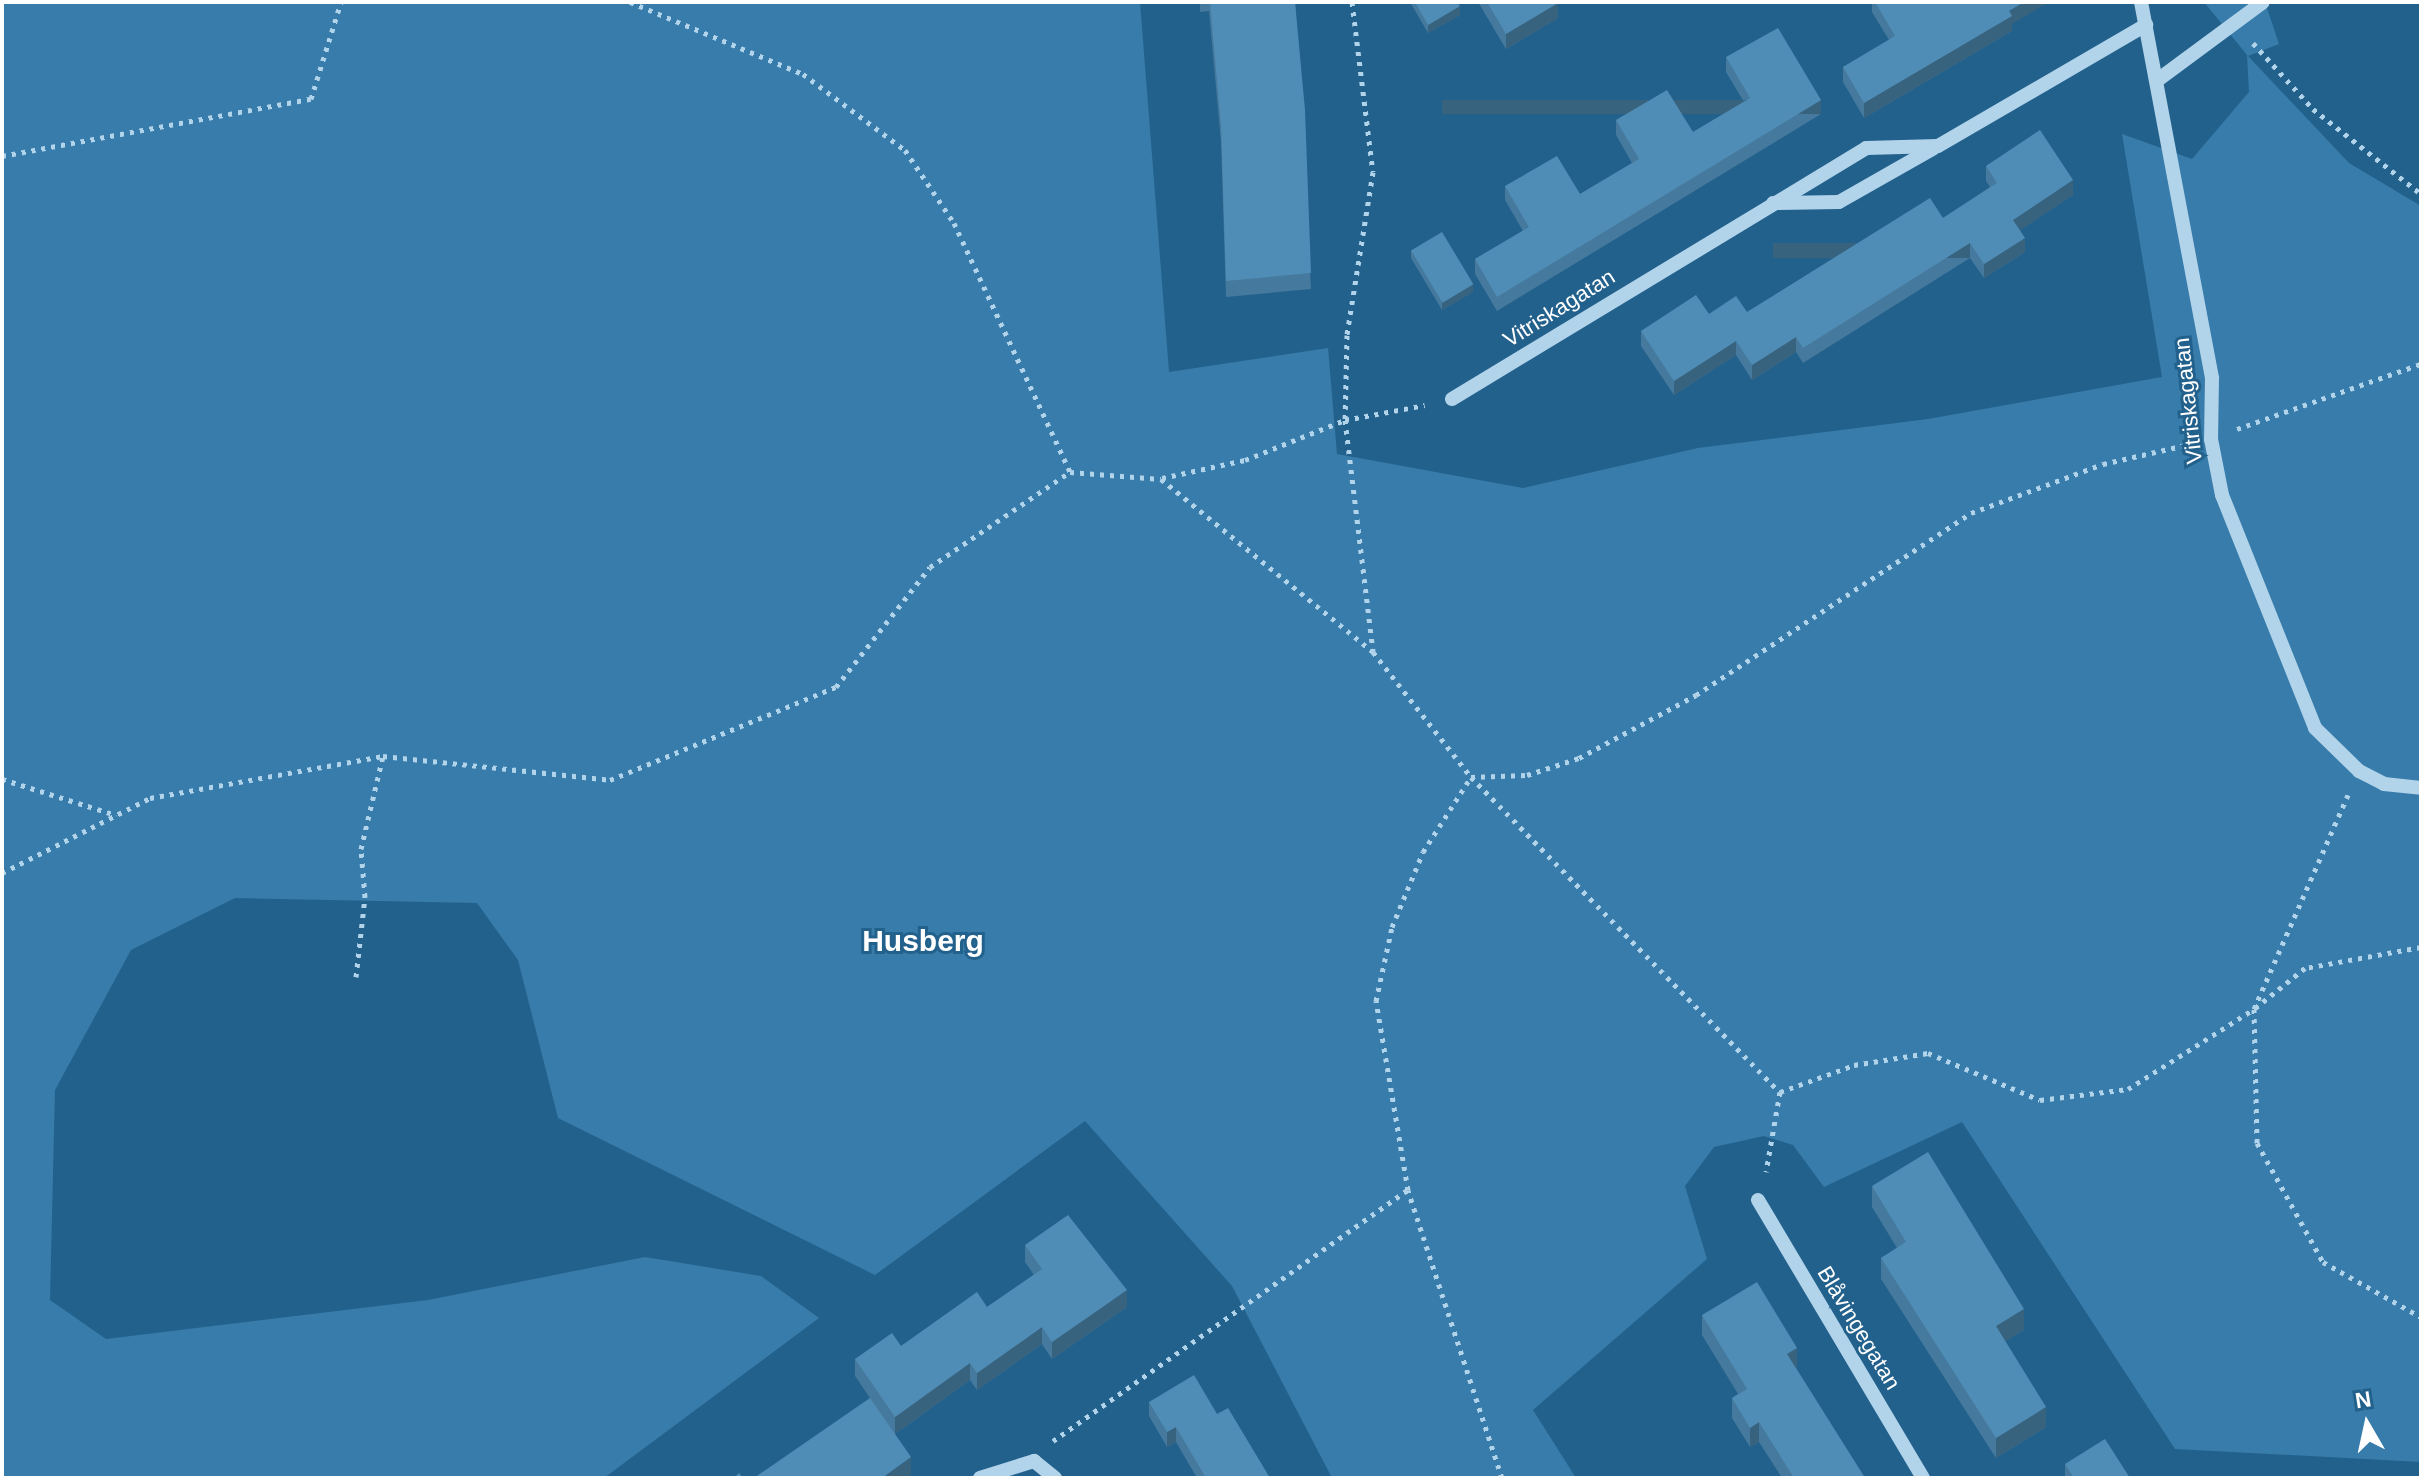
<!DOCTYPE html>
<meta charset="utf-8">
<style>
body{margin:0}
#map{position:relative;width:2423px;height:1480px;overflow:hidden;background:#23618d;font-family:Arial,sans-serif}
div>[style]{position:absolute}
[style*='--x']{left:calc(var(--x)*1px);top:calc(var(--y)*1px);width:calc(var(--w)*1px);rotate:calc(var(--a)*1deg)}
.green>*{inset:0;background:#377caa}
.path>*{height:5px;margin-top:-2.5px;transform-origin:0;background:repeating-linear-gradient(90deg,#b2d4eb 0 4px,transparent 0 10px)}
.minor>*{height:14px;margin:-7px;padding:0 7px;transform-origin:7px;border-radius:7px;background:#b2d4eb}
.wall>*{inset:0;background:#45799d}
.shaded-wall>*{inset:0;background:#38637f;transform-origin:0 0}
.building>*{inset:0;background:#508db6;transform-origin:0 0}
span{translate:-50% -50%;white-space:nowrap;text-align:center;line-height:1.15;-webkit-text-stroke:6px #23618d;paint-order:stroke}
.street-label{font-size:22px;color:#fff}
.district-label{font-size:30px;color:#fff;font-weight:700}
.frame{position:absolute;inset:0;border:4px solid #fff;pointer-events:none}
.north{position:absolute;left:2327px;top:1384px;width:80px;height:80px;-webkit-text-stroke:6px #23618d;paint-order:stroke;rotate:351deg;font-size:22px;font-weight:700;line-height:32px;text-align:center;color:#fff}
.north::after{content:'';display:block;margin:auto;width:28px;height:36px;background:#fff;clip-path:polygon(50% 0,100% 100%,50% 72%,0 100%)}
</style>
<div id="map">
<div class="green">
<div style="clip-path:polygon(2px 2px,1140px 2px,1169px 372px,1328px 348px,1337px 454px,1523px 488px,1698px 448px,1928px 419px,2162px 377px,2122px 134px,2192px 159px,2249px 92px,2247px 55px,2204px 2px,2265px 2px,2279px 44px,2248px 56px,2349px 163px,2421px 206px,2421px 1462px,2175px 1449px,1962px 1122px,1824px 1187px,1793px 1145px,1764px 1136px,1714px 1147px,1685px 1186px,1707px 1259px,1533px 1410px,1576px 1478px,1332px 1478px,1232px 1286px,1085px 1121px,875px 1275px,558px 1118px,518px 960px,477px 903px,235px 898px,131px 950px,55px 1090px,50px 1300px,106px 1339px,428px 1300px,645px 1257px,761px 1276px,819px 1318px,604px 1478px,2px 1478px)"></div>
</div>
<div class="path">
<div style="--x:630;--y:2;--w:187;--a:22.6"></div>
<div style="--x:803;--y:74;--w:127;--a:36.7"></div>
<div style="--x:905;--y:150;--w:88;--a:56.1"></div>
<div style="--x:954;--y:223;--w:275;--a:65"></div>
<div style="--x:1070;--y:472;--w:91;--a:4.4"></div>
<div style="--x:1161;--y:479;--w:274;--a:39.2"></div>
<div style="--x:1373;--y:652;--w:159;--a:51.9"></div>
<div style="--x:1471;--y:777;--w:441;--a:45.6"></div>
<div style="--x:1780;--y:1092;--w:81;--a:99.9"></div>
<div style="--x:1352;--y:2;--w:171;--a:83"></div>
<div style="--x:1373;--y:172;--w:165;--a:99.1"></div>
<div style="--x:1347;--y:335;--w:85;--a:91.3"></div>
<div style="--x:1345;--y:420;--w:233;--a:83.1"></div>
<div style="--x:2253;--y:43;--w:89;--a:47.7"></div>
<div style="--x:2313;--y:109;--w:137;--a:38.2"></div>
<div style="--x:2;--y:156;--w:314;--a:-10.5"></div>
<div style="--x:311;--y:99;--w:102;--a:-72.8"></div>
<div style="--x:2237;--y:429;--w:195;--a:-19.5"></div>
<div style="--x:1162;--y:478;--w:85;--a:-12.2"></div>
<div style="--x:1245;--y:460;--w:108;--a:-21.8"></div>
<div style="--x:1345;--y:420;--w:81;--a:-10.6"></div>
<div style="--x:2;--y:779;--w:120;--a:17.5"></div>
<div style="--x:2;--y:873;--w:166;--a:-26.9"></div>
<div style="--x:150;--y:798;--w:237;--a:-10.2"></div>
<div style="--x:383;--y:756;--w:228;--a:6"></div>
<div style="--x:610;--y:780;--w:244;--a:-22.4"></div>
<div style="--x:836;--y:687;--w:152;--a:-51.9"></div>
<div style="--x:930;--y:567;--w:169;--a:-34.2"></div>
<div style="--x:2421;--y:947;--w:118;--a:169.7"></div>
<div style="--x:2305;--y:968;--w:65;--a:141.2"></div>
<div style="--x:2254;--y:1009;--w:134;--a:88.7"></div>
<div style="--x:2257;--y:1143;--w:136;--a:61"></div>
<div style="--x:2323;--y:1262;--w:112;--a:29.3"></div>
<div style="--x:356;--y:977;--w:81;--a:-83.6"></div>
<div style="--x:365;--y:897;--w:48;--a:-94.8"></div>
<div style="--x:361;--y:849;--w:96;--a:-76.7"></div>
<div style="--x:1780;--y:1092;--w:79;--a:-20"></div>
<div style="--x:1854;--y:1065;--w:75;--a:-9.2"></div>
<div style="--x:1928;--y:1053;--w:121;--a:22.8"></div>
<div style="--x:2040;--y:1100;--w:89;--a:-7.1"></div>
<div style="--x:2128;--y:1089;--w:149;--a:-32.4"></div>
<div style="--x:2254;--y:1009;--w:234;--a:-66.3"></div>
<div style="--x:1053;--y:1441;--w:435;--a:-35.3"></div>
<div style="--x:1502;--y:1478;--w:303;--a:-108.1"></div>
<div style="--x:1408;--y:1190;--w:192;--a:-99.6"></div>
<div style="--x:1376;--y:1001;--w:76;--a:-77.8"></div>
<div style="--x:1392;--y:927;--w:81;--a:-67.5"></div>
<div style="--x:1423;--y:852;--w:89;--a:-57.4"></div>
<div style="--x:1471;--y:777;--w:56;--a:-2"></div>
<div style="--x:1527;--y:775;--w:55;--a:-18.1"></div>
<div style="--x:1579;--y:758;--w:133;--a:-28.3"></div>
<div style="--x:1696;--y:695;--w:330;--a:-33.5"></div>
<div style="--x:1971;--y:513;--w:141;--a:-20.4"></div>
<div style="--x:2103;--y:464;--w:85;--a:-12.9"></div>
</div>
<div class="minor">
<div style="--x:2141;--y:2;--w:383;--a:79.3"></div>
<div style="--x:2212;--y:378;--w:61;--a:90.9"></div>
<div style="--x:2211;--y:439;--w:57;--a:78.9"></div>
<div style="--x:2222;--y:495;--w:251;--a:68.2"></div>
<div style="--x:2315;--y:728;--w:62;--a:44.3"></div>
<div style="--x:2359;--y:771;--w:28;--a:27"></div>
<div style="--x:2384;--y:784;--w:37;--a:6"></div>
<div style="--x:2159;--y:79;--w:129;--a:-36.5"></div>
<div style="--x:1773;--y:203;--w:66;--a:-0.9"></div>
<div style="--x:1839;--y:202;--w:109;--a:-29.6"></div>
<div style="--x:1452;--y:399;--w:484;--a:-31.2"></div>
<div style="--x:1866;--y:148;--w:72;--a:-1.6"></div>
<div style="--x:1938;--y:146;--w:241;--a:-30.2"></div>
<div style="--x:1758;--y:1200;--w:323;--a:59.3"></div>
<div style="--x:980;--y:1478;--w:57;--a:-17.5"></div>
<div style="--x:1034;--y:1461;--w:27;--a:39"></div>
</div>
<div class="wall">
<div style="clip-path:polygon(1200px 2px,1295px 2px,1311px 289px,1226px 297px,1221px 142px,1209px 11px,1200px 12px)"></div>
<div style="clip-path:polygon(1410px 2px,1457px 2px,1460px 15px,1428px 33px)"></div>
<div style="clip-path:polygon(1478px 2px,1557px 2px,1558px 18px,1506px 49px)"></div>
<div style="clip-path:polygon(1872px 2px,1945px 2px,2012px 24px,2012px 31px,1864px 118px,1843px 82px,1843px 67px,1889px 40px,1872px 12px)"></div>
<div style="clip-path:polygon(1726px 57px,1821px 114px,1497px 311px,1475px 274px,1475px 259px,1523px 231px,1505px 200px,1505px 186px,1580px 194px,1632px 163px,1616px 135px,1616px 120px,1693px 132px,1744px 102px,1726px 72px)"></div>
<div style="clip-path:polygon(1986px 166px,2073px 195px,2020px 230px,2025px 252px,1984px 278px,1970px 258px,1803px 363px,1796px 352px,1752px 380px,1736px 355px,1674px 395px,1641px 346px,1641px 331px,1709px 314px,1747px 312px,1943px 218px,1990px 187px,1986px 181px)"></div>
<div style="clip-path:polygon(1411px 250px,1473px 292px,1442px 310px,1411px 258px)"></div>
<div style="clip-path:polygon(1872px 1186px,2024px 1330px,2005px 1341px,2046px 1427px,1996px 1458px,1881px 1279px,1881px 1258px,1897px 1248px,1872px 1207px)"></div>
<div style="clip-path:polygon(1025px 1245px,1127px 1307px,1052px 1359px,1042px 1344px,977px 1390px,970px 1380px,895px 1434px,911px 1474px,870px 1398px,855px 1376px,855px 1359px,901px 1346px,987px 1307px,1034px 1275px,1025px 1262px)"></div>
<div style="clip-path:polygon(1702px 1315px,1797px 1368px,1796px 1368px,1865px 1478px,1782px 1478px,1759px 1442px,1750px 1447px,1732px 1418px,1732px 1398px,1738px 1394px,1702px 1335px)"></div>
<div style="clip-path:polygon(1149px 1402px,1217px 1414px,1270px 1478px,1197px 1478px,1176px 1442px,1167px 1447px,1149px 1416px)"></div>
<div style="clip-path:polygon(2065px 1464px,2130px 1478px,2065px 1478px)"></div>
</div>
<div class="shaded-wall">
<div style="clip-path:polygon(2024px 2px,2049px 2px,2012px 24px,2012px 31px,1864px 118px,1864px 103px)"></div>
<div style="clip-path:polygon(1558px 3px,1558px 18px,1506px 49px,1506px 34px)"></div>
<div style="clip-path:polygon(1460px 6px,1460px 15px,1428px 33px,1428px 25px)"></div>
<div style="left:1821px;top:100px;width:14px;height:379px;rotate:90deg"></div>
<div style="clip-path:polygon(2073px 180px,2073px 195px,2013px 235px,2013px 220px)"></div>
<div style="clip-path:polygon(2025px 238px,2025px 252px,1984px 278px,1984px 264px)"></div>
<div style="left:1970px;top:243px;width:15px;height:197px;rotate:90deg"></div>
<div style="clip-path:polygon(1473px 284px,1473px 292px,1442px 310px,1442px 301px)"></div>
<div style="clip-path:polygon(1796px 337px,1796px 352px,1752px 380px,1752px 365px)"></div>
<div style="clip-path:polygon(1736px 341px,1736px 355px,1674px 395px,1674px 381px)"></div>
<div style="clip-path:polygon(1127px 1290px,1127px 1307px,1052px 1359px,1052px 1342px)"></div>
<div style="clip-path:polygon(2024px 1309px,2024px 1330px,1996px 1347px,1996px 1326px)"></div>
<div style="clip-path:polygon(1042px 1327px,1042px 1344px,977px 1390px,977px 1373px)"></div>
<div style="clip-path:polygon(1797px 1348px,1797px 1368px,1787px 1374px,1787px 1354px)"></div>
<div style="clip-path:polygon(970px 1363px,970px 1380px,895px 1434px,895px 1417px)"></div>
<div style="clip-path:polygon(2046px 1407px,2046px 1427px,1996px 1458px,1996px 1438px)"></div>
<div style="clip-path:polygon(1759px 1422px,1759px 1442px,1750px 1447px,1750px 1428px)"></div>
<div style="clip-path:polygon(1176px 1427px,1176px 1442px,1167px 1447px,1167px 1432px)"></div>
<div style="clip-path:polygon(911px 1457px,911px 1474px,906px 1478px,882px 1478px)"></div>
</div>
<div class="building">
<div style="clip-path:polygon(1210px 2px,1295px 2px,1305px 110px,1311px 273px,1226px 281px,1221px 126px)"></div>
<div style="clip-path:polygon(1415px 2px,1457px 2px,1460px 6px,1428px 25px)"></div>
<div style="clip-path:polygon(1487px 2px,1557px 2px,1558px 3px,1506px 34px)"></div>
<div style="clip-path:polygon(1875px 2px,1945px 2px,1945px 3px,1947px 2px,2024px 2px,2009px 11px,2012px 16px,1864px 103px,1843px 67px,1895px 36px)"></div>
<div style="clip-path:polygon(1778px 28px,1821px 100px,1497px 297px,1475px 259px,1529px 227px,1505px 186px,1557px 156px,1580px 194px,1639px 159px,1616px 120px,1667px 90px,1693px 132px,1750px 98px,1726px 57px)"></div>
<div style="clip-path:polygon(2040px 130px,2073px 180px,2013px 220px,2025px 238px,1984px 264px,1970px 243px,1803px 348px,1796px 337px,1752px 365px,1736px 341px,1674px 381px,1641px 331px,1696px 295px,1709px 314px,1736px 296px,1747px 312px,1930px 198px,1943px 218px,1997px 183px,1986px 166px)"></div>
<div style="left:1442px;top:232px;width:61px;height:36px;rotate:59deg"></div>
<div style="clip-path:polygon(1928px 1152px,2024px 1309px,1996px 1326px,2046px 1407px,1996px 1438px,1881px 1258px,1906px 1242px,1872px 1186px)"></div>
<div style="clip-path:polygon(1068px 1215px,1127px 1290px,1052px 1342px,1042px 1327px,977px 1373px,970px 1363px,895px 1417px,855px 1359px,892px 1333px,901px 1346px,977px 1292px,987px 1307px,1042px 1269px,1025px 1245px)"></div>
<div style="clip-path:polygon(1757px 1282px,1797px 1348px,1787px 1354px,1865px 1478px,1794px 1478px,1759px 1422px,1750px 1428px,1732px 1398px,1747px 1389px,1702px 1315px)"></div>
<div style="clip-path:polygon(1194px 1375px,1217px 1414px,1228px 1408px,1270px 1478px,1206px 1478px,1176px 1427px,1167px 1432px,1149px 1402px)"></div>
<div style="clip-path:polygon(870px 1398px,911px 1457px,882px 1478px,754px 1478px)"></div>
<div style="clip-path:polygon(2105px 1439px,2130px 1478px,2074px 1478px,2065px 1464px)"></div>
<div style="clip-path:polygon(739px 1473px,743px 1478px,734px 1478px)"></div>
</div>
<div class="street-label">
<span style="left:1559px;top:308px;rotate:-32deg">Vitriskagatan</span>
<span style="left:2188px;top:401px;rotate:-96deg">Vitriskagatan</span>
<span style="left:1859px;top:1328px;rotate:59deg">Blåvingegatan</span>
</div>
<div class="district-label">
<span style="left:923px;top:941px">Husberg</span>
</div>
<div class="frame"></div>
<div class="north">N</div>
</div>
